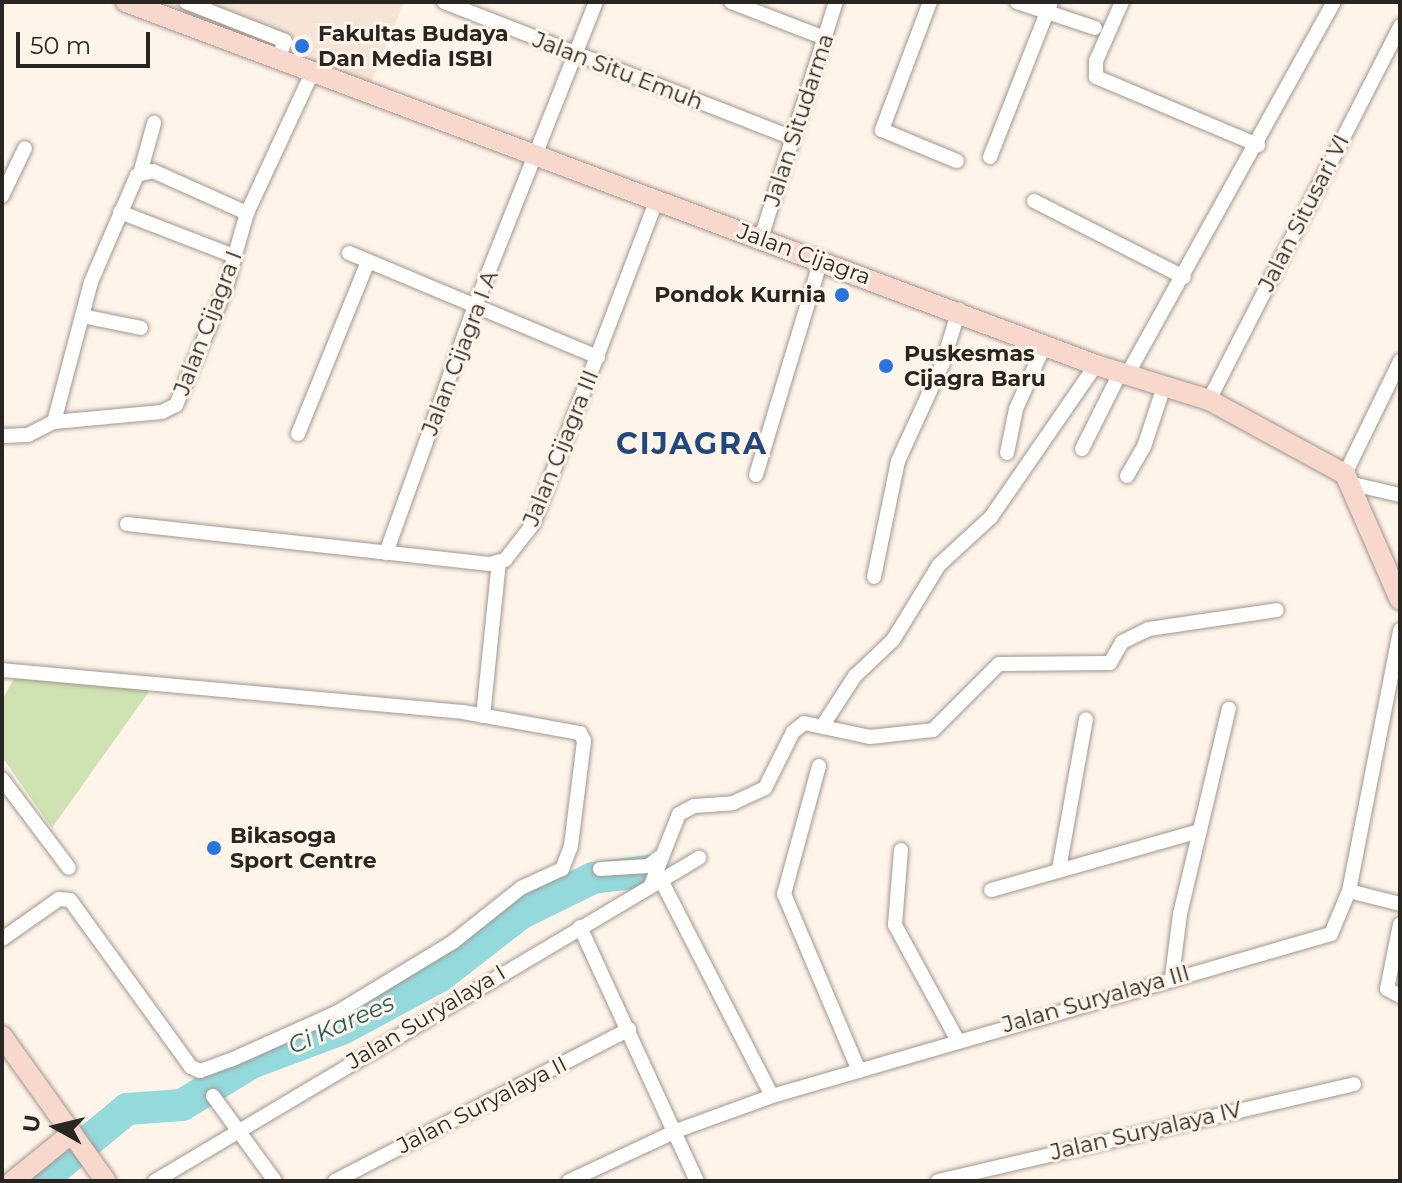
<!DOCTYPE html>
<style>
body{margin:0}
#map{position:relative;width:1402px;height:1183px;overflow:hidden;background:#fff4ea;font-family:Montserrat,sans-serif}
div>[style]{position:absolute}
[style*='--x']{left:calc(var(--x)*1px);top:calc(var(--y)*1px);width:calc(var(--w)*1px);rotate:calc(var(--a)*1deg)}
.built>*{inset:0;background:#f6e5d6}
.green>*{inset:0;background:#cfe2b1}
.river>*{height:32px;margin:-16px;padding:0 16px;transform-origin:16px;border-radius:16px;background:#94d9dc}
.roads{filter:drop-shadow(0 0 2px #a1978e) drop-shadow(0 0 2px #a1978e)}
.street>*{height:14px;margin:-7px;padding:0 7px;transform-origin:7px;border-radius:7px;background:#fff}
.secondary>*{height:20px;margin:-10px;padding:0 10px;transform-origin:10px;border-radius:10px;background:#f8d7cd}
.dots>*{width:22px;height:22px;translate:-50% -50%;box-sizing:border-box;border:4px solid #fff4ea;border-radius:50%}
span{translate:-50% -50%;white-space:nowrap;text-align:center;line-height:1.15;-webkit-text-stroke:6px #fff4ea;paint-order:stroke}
.poi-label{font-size:22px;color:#292521;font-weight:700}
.left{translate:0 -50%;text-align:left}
.right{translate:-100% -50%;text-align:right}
.street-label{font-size:22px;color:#292521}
.water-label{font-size:24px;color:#235e60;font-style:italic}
.district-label{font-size:30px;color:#22477c;font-weight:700;letter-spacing:2px}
.frame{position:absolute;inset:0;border:4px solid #292521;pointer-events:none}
.north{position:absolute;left:16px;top:1087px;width:80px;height:80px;-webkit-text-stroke:6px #fff4ea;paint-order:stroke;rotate:278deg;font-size:22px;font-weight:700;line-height:32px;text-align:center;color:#292521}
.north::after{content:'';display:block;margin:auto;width:28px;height:36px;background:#292521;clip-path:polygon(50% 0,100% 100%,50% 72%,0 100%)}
.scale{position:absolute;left:16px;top:32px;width:134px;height:36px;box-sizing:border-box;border:4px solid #292521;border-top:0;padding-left:10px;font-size:24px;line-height:28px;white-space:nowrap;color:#292521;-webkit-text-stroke:6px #fff4ea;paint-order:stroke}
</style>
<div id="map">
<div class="built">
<div style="clip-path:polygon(155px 2px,404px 2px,370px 86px)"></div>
</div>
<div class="green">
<div style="clip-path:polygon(15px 677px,153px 686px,52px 828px,2px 757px,2px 700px)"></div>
</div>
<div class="river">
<div style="--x:40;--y:1181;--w:113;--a:-39.6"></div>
<div style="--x:127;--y:1109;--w:55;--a:-4.2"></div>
<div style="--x:182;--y:1105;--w:81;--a:-31.3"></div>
<div style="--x:251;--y:1063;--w:99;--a:-20.6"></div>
<div style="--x:344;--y:1028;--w:109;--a:-28.4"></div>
<div style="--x:440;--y:976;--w:101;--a:-37.8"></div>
<div style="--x:520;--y:914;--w:81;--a:-26.3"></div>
<div style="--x:593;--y:878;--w:55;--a:-7.3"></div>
</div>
<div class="roads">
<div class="street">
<div style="--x:186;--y:2;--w:106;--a:21.5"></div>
<div style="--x:285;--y:41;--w:22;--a:111"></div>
<div style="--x:444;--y:2;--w:374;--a:21.3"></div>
<div style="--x:731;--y:2;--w:101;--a:21"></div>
<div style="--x:930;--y:2;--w:137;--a:110.6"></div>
<div style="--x:882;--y:130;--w:81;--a:22.5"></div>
<div style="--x:1017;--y:2;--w:82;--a:18.4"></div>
<div style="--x:1122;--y:2;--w:64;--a:113.8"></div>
<div style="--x:1096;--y:61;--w:16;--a:90"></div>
<div style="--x:1096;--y:77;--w:176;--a:22.8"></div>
<div style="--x:990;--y:157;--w:167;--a:-68.5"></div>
<div style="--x:141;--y:170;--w:49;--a:-74.5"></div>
<div style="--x:2;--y:196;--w:53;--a:-64.4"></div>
<div style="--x:1034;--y:201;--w:168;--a:26.9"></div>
<div style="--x:120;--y:212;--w:122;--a:21.1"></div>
<div style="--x:761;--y:238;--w:248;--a:-72.4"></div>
<div style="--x:349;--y:253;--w:270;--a:22.7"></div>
<div style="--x:82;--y:316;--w:60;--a:11.5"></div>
<div style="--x:1127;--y:375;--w:427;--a:-61"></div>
<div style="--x:1209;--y:400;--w:420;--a:-62.9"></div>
<div style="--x:54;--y:422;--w:145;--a:-75.2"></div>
<div style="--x:91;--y:282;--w:116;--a:-66.7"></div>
<div style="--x:137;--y:175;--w:16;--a:-14"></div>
<div style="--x:153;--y:171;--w:103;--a:24.1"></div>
<div style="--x:298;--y:434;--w:186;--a:-67.9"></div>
<div style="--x:2;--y:436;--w:26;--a:-2"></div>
<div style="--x:28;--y:435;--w:29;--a:-27"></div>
<div style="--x:54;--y:422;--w:108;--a:-5.3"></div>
<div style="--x:162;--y:412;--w:16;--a:-27"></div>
<div style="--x:176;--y:405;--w:128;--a:-67"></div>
<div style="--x:226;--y:287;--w:77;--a:-74.2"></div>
<div style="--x:247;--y:213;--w:152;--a:-65.1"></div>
<div style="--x:1082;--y:449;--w:85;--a:-63.4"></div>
<div style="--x:1007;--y:453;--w:45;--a:-78.4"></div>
<div style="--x:1016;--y:409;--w:71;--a:-66"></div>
<div style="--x:1345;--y:474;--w:126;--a:-64"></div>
<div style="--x:756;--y:475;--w:225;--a:-73.2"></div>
<div style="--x:1127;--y:476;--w:34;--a:-60"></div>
<div style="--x:1144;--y:447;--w:64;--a:-71.8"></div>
<div style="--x:1353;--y:484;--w:48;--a:13.2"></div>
<div style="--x:127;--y:524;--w:365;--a:6.3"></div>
<div style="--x:490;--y:564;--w:16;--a:-15"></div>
<div style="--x:505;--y:560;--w:46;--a:-52.1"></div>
<div style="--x:533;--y:524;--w:348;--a:-69.1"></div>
<div style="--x:386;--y:553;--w:263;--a:-70.2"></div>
<div style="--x:475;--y:306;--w:327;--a:-68.3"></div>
<div style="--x:874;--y:577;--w:118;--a:-78.3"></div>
<div style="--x:898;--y:461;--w:106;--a:-65.4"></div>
<div style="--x:942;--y:365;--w:58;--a:-72.8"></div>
<div style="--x:2;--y:670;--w:463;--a:5.2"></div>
<div style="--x:463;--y:712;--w:119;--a:10.2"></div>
<div style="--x:580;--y:733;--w:9;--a:63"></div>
<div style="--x:584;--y:741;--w:106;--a:97.1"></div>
<div style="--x:571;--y:846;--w:25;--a:111"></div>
<div style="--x:562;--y:869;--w:45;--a:155.1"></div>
<div style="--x:521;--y:888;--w:87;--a:141.5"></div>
<div style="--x:453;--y:942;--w:137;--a:148.7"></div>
<div style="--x:336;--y:1013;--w:113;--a:155.9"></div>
<div style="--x:233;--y:1059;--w:35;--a:160"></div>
<div style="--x:200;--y:1071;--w:10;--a:-156"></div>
<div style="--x:191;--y:1067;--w:206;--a:-125.9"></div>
<div style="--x:70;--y:900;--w:11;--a:-175"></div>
<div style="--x:59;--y:899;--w:70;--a:144.9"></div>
<div style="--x:483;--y:716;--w:155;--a:-84.1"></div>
<div style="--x:823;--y:725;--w:59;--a:-56.9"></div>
<div style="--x:855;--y:676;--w:52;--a:-43.5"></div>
<div style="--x:893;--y:640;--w:88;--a:-58.5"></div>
<div style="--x:939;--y:565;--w:71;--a:-42.7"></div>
<div style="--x:991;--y:517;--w:185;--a:-55.4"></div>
<div style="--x:819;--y:766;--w:133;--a:105.3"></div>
<div style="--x:784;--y:894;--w:192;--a:67"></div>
<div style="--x:2;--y:779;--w:111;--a:53"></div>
<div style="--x:901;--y:850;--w:75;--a:94.6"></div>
<div style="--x:895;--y:925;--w:130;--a:61.5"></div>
<div style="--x:600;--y:869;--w:48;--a:-3.6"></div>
<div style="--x:648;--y:866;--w:15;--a:-37"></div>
<div style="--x:1059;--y:869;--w:152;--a:-79.8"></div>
<div style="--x:661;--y:880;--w:243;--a:62.8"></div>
<div style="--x:651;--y:885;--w:76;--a:-68.5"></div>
<div style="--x:679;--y:814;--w:17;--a:-28"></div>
<div style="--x:694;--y:806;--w:39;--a:-4"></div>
<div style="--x:733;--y:803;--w:35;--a:-25"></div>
<div style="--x:765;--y:788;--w:63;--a:-63.4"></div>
<div style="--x:793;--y:732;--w:14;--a:-39"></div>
<div style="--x:804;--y:723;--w:67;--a:12"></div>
<div style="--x:870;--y:737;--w:63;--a:-6.3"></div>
<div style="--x:933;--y:730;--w:93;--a:-45"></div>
<div style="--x:999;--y:664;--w:111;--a:-0.5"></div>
<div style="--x:1110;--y:663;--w:24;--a:-60"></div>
<div style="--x:1122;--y:642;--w:30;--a:-26"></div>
<div style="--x:1149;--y:629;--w:129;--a:-8.4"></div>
<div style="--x:991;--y:890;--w:216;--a:-15.8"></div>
<div style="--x:1349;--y:891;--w:53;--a:14.3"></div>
<div style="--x:1400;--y:924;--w:66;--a:101.3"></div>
<div style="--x:1387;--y:989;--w:15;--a:28"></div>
<div style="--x:580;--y:927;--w:280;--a:65.3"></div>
<div style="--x:1172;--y:977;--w:64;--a:-82.8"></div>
<div style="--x:1180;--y:914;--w:211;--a:-76.6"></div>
<div style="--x:213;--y:1096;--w:105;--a:53.9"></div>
<div style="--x:155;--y:1181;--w:633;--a:-30.7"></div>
<div style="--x:335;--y:1181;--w:331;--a:-27.3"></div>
<div style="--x:569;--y:1181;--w:118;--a:-25"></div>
<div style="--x:676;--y:1131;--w:102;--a:-20"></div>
<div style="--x:772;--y:1096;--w:582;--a:-16.16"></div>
<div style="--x:1331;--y:934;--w:47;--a:-67.3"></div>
<div style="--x:1349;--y:891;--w:266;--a:-78.9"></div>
<div style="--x:938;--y:1181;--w:427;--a:-13.1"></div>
</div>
<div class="secondary">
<div style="--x:126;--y:2;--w:1036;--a:20.52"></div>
<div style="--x:1096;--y:365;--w:118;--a:17.2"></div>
<div style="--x:1209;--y:400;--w:155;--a:28.6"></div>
<div style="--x:1345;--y:474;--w:137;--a:66.4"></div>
<div style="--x:2;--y:1036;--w:178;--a:54.4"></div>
<div style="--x:13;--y:1181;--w:76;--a:-39.1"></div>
</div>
</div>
<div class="dots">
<div style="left:302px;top:46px;background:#2875e0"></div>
<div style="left:842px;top:295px;background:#2875e0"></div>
<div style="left:886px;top:366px;background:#2875e0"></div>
<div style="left:214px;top:848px;background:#2875e0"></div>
</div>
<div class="poi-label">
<span class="left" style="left:318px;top:46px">Fakultas Budaya<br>Dan Media ISBI</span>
<span class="right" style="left:826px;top:295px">Pondok Kurnia</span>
<span class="left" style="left:904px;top:366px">Puskesmas<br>Cijagra Baru</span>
<span class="left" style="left:230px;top:848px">Bikasoga<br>Sport Centre</span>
</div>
<div class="street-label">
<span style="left:618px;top:71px;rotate:21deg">Jalan Situ Emuh</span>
<span style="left:799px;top:120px;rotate:-72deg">Jalan Situdarma</span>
<span style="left:1304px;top:213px;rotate:-63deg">Jalan Situsari VI</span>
<span style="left:804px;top:254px;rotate:20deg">Jalan Cijagra</span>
<span style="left:208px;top:323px;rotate:-69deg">Jalan Cijagra I</span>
<span style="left:460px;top:353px;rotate:-69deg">Jalan Cijagra I A</span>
<span style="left:561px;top:448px;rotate:-68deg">Jalan Cijagra III</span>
<span style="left:1096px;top:999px;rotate:-16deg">Jalan Suryalaya III</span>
<span style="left:426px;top:1017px;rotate:-31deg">Jalan Suryalaya I</span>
<span style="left:482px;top:1105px;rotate:-27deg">Jalan Suryalaya II</span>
<span style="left:1146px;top:1131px;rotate:-13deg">Jalan Suryalaya IV</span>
</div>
<div class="water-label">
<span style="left:341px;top:1024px;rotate:-24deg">Ci Karees</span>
</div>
<div class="district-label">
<span style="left:692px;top:444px">CIJAGRA</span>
</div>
<div class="frame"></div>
<div class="north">U</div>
<div class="scale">50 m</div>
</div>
